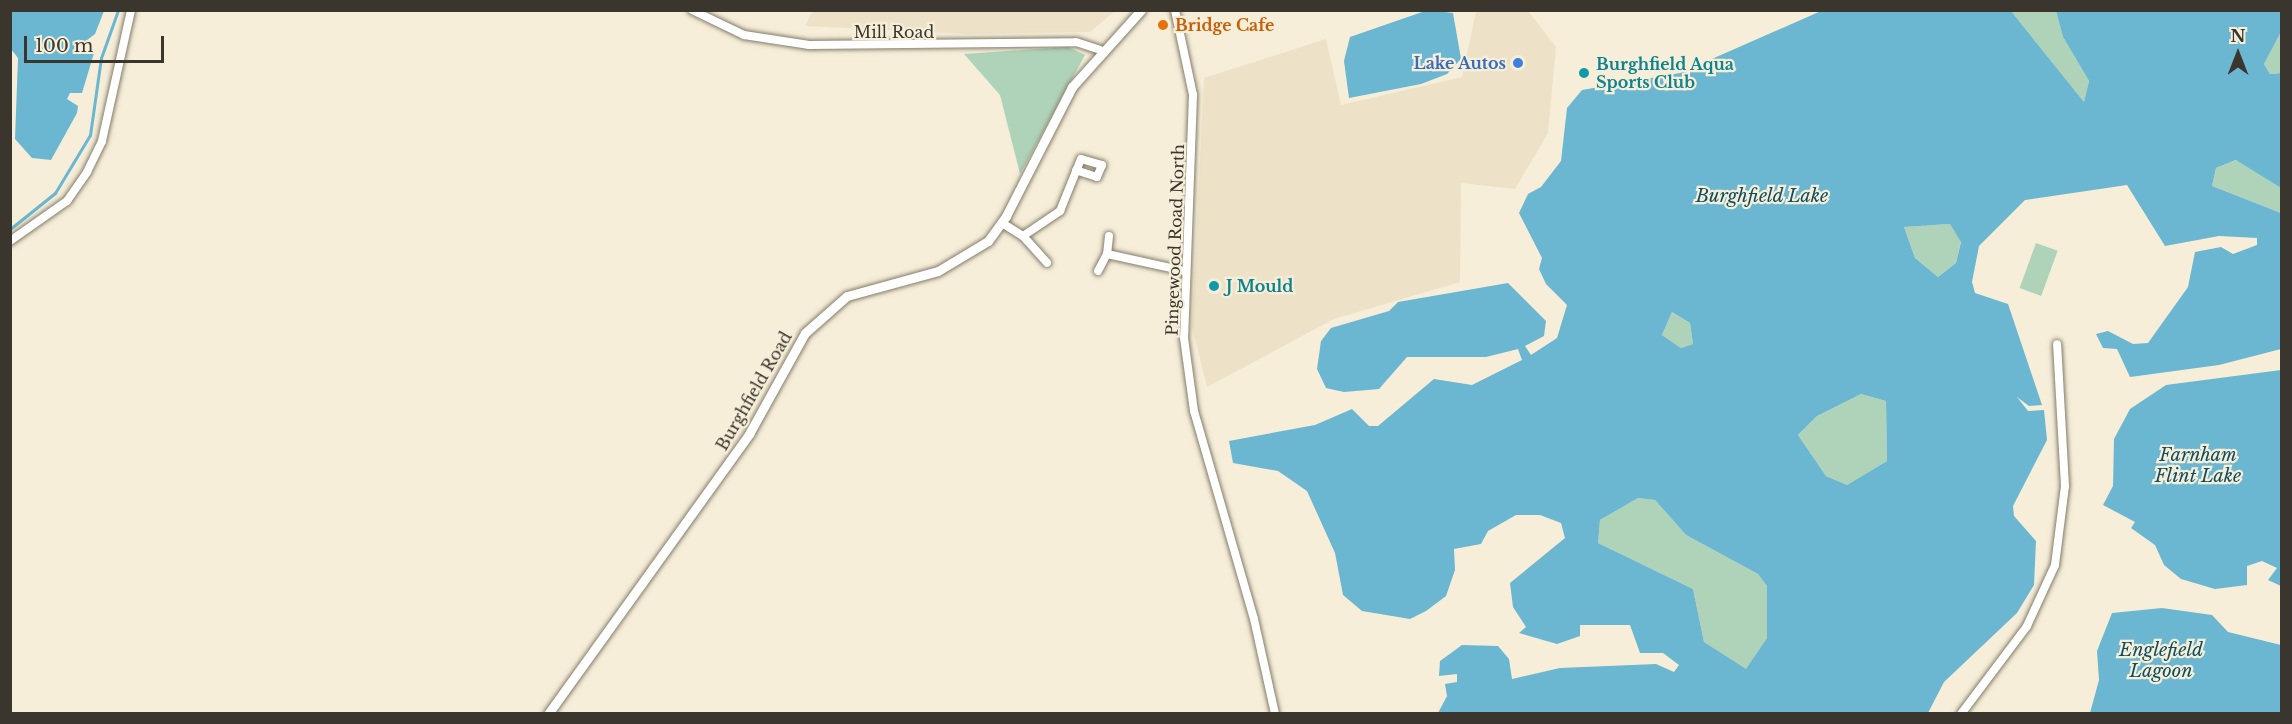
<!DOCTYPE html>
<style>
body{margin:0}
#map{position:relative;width:2292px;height:724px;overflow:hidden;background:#f6eed9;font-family:"Libre Baskerville",serif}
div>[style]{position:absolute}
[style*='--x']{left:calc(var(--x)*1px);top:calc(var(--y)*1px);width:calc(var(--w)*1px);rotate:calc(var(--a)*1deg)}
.built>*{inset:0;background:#ede2c7}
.green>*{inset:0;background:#afd3b9;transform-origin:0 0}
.water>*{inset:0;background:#6bb6d0}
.stream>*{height:3px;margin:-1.5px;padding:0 1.5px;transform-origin:1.5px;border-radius:1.5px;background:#6bb6d0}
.roads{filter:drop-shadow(0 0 2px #847d6a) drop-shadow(0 0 2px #847d6a)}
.minor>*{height:8px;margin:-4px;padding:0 4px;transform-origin:4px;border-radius:4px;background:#fff}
.tertiary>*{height:9px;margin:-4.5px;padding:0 4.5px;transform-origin:4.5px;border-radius:4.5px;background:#fff}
.dots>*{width:16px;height:16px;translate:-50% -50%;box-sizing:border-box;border:3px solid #f6eed9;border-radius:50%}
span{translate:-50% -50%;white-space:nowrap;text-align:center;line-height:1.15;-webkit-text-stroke:4.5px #f6eed9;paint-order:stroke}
.food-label{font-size:16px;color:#c56008;font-weight:700}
.left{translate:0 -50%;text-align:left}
.street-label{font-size:16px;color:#3a362e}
.shop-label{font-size:16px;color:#366cbe;font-weight:700}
.right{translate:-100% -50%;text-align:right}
.culture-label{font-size:16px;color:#0d838f;font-weight:700}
.water-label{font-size:18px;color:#0c4e60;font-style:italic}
.frame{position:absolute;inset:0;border:12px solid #3a362e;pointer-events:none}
.north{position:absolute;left:2208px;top:24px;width:60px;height:60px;-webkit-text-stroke:4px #f6eed9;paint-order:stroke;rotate:0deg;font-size:16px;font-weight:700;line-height:24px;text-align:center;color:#3a362e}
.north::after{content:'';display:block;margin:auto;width:21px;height:27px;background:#3a362e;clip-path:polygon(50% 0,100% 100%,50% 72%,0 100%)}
.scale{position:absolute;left:24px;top:36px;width:140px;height:27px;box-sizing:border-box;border:3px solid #3a362e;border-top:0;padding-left:8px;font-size:18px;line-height:21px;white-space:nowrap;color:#3a362e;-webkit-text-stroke:4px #f6eed9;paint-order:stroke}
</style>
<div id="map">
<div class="built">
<div style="clip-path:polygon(813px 10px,1115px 10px,1115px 11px,1090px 32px,968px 34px,805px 26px)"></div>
<div style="clip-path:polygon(1476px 12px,1529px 12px,1556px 47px,1548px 133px,1515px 189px,1461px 183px,1460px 282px,1334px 319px,1207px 387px,1192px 327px,1204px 78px,1326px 39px,1341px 105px,1462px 77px)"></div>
</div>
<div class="green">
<div style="clip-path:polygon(2011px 11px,2056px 11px,2063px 37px,2089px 81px,2084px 102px)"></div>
<div style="clip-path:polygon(2281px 32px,2281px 73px,2270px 74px,2264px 64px)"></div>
<div style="clip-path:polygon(1068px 47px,1085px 55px,1020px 174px,1000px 95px,964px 54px)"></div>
<div style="clip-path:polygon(2237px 160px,2281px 188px,2281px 213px,2212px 186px,2216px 168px)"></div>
<div style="clip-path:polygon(1950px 224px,1961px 241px,1956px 263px,1938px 277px,1915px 258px,1904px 227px)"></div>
<div style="left:2036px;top:243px;width:23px;height:48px;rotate:20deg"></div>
<div style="clip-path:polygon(1672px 312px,1690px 323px,1693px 344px,1681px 348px,1662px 335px)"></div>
<div style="clip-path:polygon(1861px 394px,1886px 401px,1887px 461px,1847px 485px,1826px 476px,1798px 435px,1817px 416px)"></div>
<div style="clip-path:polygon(1638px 498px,1655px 500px,1686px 535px,1758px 574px,1767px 586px,1767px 638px,1746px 670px,1704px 642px,1693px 589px,1598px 543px,1600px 520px)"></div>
</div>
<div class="water">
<div style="clip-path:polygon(11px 10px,104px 11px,95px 34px,74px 50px,94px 53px,82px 93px,70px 93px,67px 99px,78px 106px,77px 113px,51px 160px,32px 158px,15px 139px,18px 58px,11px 49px)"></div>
<div style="clip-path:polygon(1428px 10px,1453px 13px,1461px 59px,1447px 74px,1421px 84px,1349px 98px,1344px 61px,1350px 37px)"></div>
<div style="clip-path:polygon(evenodd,2011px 11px,2084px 102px,2089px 81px,2063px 37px,2056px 11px,2281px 11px,2281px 32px,2264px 64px,2270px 74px,2281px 73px,2281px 188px,2236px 160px,2216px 168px,2212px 186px,2281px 213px,2281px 349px,2219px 365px,2130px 377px,2117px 349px,2103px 348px,2096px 334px,2108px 331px,2133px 344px,2148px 343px,2188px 287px,2195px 252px,2221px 247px,2233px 254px,2257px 245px,2257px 238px,2219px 236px,2165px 246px,2127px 185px,2025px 200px,1979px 246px,1972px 282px,1975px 293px,2008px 304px,2042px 405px,2029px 406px,2017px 397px,2028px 411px,2044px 410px,2047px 440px,2013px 506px,2014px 516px,2036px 541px,2034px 585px,2017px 613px,1944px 682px,1928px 713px,1438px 713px,1447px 696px,1445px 684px,1457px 682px,1457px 674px,1439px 676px,1440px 661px,1462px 645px,1498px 646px,1509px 659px,1512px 679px,1560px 668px,1656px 664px,1674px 672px,1679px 665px,1663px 653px,1640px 653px,1630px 625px,1580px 625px,1580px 636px,1557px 644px,1519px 633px,1526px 627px,1513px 607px,1510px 583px,1565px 538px,1561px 523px,1540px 515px,1516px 515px,1488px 531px,1481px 544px,1454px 549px,1455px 570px,1446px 596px,1426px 611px,1410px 619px,1362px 611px,1343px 595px,1335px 553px,1307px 491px,1278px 471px,1233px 463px,1229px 441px,1315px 425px,1352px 409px,1369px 426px,1378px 426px,1434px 379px,1472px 385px,1522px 360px,1518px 349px,1486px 357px,1407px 357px,1379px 389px,1344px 392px,1326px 388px,1317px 369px,1321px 341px,1331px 328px,1389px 311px,1398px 302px,1508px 283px,1546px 321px,1544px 336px,1525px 346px,1531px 355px,1557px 338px,1567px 305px,1546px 284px,1539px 269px,1542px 258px,1519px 213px,1528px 194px,1541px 187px,1561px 161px,1567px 108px,1582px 90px,1680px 73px,1821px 11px,2011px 11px,1950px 224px,1961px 242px,1956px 263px,1938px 277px,1915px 258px,1904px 227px,1950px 224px,2011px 11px,1672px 312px,1690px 323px,1693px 344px,1681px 348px,1662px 335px,1672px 312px,2011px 11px,1861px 394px,1886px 401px,1887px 461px,1847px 485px,1826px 476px,1798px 435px,1817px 416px,1861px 394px,2011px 11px,1638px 498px,1655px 500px,1686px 535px,1758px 574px,1767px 586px,1767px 638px,1746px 669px,1704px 642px,1693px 589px,1598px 543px,1600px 520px,1638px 498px)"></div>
<div style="clip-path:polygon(2281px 370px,2281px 586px,2268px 580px,2277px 568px,2262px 561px,2247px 566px,2247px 585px,2215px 589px,2181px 579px,2164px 565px,2155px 545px,2131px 528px,2135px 522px,2103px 505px,2113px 486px,2114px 439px,2130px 409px,2166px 385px)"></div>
<div style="clip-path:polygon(2162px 608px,2212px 615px,2228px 632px,2281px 645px,2281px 713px,2090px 713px,2099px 680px,2097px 651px,2112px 613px)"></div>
</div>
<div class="stream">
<div style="--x:10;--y:229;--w:58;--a:-38.7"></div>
<div style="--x:55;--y:193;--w:68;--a:-58.9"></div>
<div style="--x:90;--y:135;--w:78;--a:-81.9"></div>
<div style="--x:101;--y:58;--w:51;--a:-70.5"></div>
</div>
<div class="roads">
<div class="minor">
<div style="--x:692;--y:10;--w:58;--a:25.7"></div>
<div style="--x:744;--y:35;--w:66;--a:8.7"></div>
<div style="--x:809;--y:45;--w:267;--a:-0.6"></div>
<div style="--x:1076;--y:42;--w:25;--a:18"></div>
<div style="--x:1175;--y:10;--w:87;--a:78"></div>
<div style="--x:1193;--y:95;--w:243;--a:92.1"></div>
<div style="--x:1184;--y:338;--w:74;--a:82.2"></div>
<div style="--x:1194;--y:411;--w:216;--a:73.9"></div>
<div style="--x:1254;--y:619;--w:97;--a:77.5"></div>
<div style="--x:1002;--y:223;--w:25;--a:32"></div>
<div style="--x:1023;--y:236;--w:36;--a:48"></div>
<div style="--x:1023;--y:236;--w:45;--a:-34"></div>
<div style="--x:1060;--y:211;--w:56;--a:-68"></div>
<div style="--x:1081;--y:159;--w:22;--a:16"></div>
<div style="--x:1102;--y:165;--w:13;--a:113"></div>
<div style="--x:1097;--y:177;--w:22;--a:-162"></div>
<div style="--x:1109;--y:236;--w:18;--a:96"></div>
<div style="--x:1107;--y:254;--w:80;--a:12.3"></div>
<div style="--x:10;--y:241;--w:70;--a:-35.1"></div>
<div style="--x:67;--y:201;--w:35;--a:-55"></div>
<div style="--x:87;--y:172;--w:34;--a:-64"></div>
<div style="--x:102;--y:141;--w:134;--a:-77.5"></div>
<div style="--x:1098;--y:271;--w:19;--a:-62"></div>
<div style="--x:1961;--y:714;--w:110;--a:-53.1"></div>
<div style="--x:2027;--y:626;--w:67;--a:-65.3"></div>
<div style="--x:2055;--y:565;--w:80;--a:-82.8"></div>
<div style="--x:2065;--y:486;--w:142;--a:-93.2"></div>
</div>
<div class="tertiary">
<div style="--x:548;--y:714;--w:345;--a:-54.3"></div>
<div style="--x:749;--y:434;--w:115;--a:-61"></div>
<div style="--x:805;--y:333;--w:56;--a:-41.4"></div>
<div style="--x:847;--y:296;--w:94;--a:-15.4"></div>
<div style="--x:938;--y:271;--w:58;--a:-31"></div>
<div style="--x:988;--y:241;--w:31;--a:-54"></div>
<div style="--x:1006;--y:216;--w:145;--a:-62.9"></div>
<div style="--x:1072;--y:87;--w:103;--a:-48.1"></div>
</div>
</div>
<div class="dots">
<div style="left:1163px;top:25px;background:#e8710a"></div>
<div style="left:1518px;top:63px;background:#3f7fe0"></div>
<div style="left:1584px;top:73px;background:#0f9aa8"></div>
<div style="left:1214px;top:286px;background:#0f9aa8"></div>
</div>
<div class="food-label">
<span class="left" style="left:1175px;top:25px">Bridge Cafe</span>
</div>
<div class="street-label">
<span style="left:894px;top:32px">Mill Road</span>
<span style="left:1175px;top:240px;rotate:-88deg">Pingewood Road North</span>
<span style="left:754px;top:391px;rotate:-60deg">Burghfield Road</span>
</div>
<div class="shop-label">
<span class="right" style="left:1506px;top:63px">Lake Autos</span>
</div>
<div class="culture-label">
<span class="left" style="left:1596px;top:73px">Burghfield Aqua<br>Sports Club</span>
<span class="left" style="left:1226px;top:286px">J Mould</span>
</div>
<div class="water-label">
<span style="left:1762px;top:196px">Burghfield Lake</span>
<span style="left:2198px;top:466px">Farnham<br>Flint Lake</span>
<span style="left:2161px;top:661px">Englefield<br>Lagoon</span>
</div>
<div class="frame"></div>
<div class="north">N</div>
<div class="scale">100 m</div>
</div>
